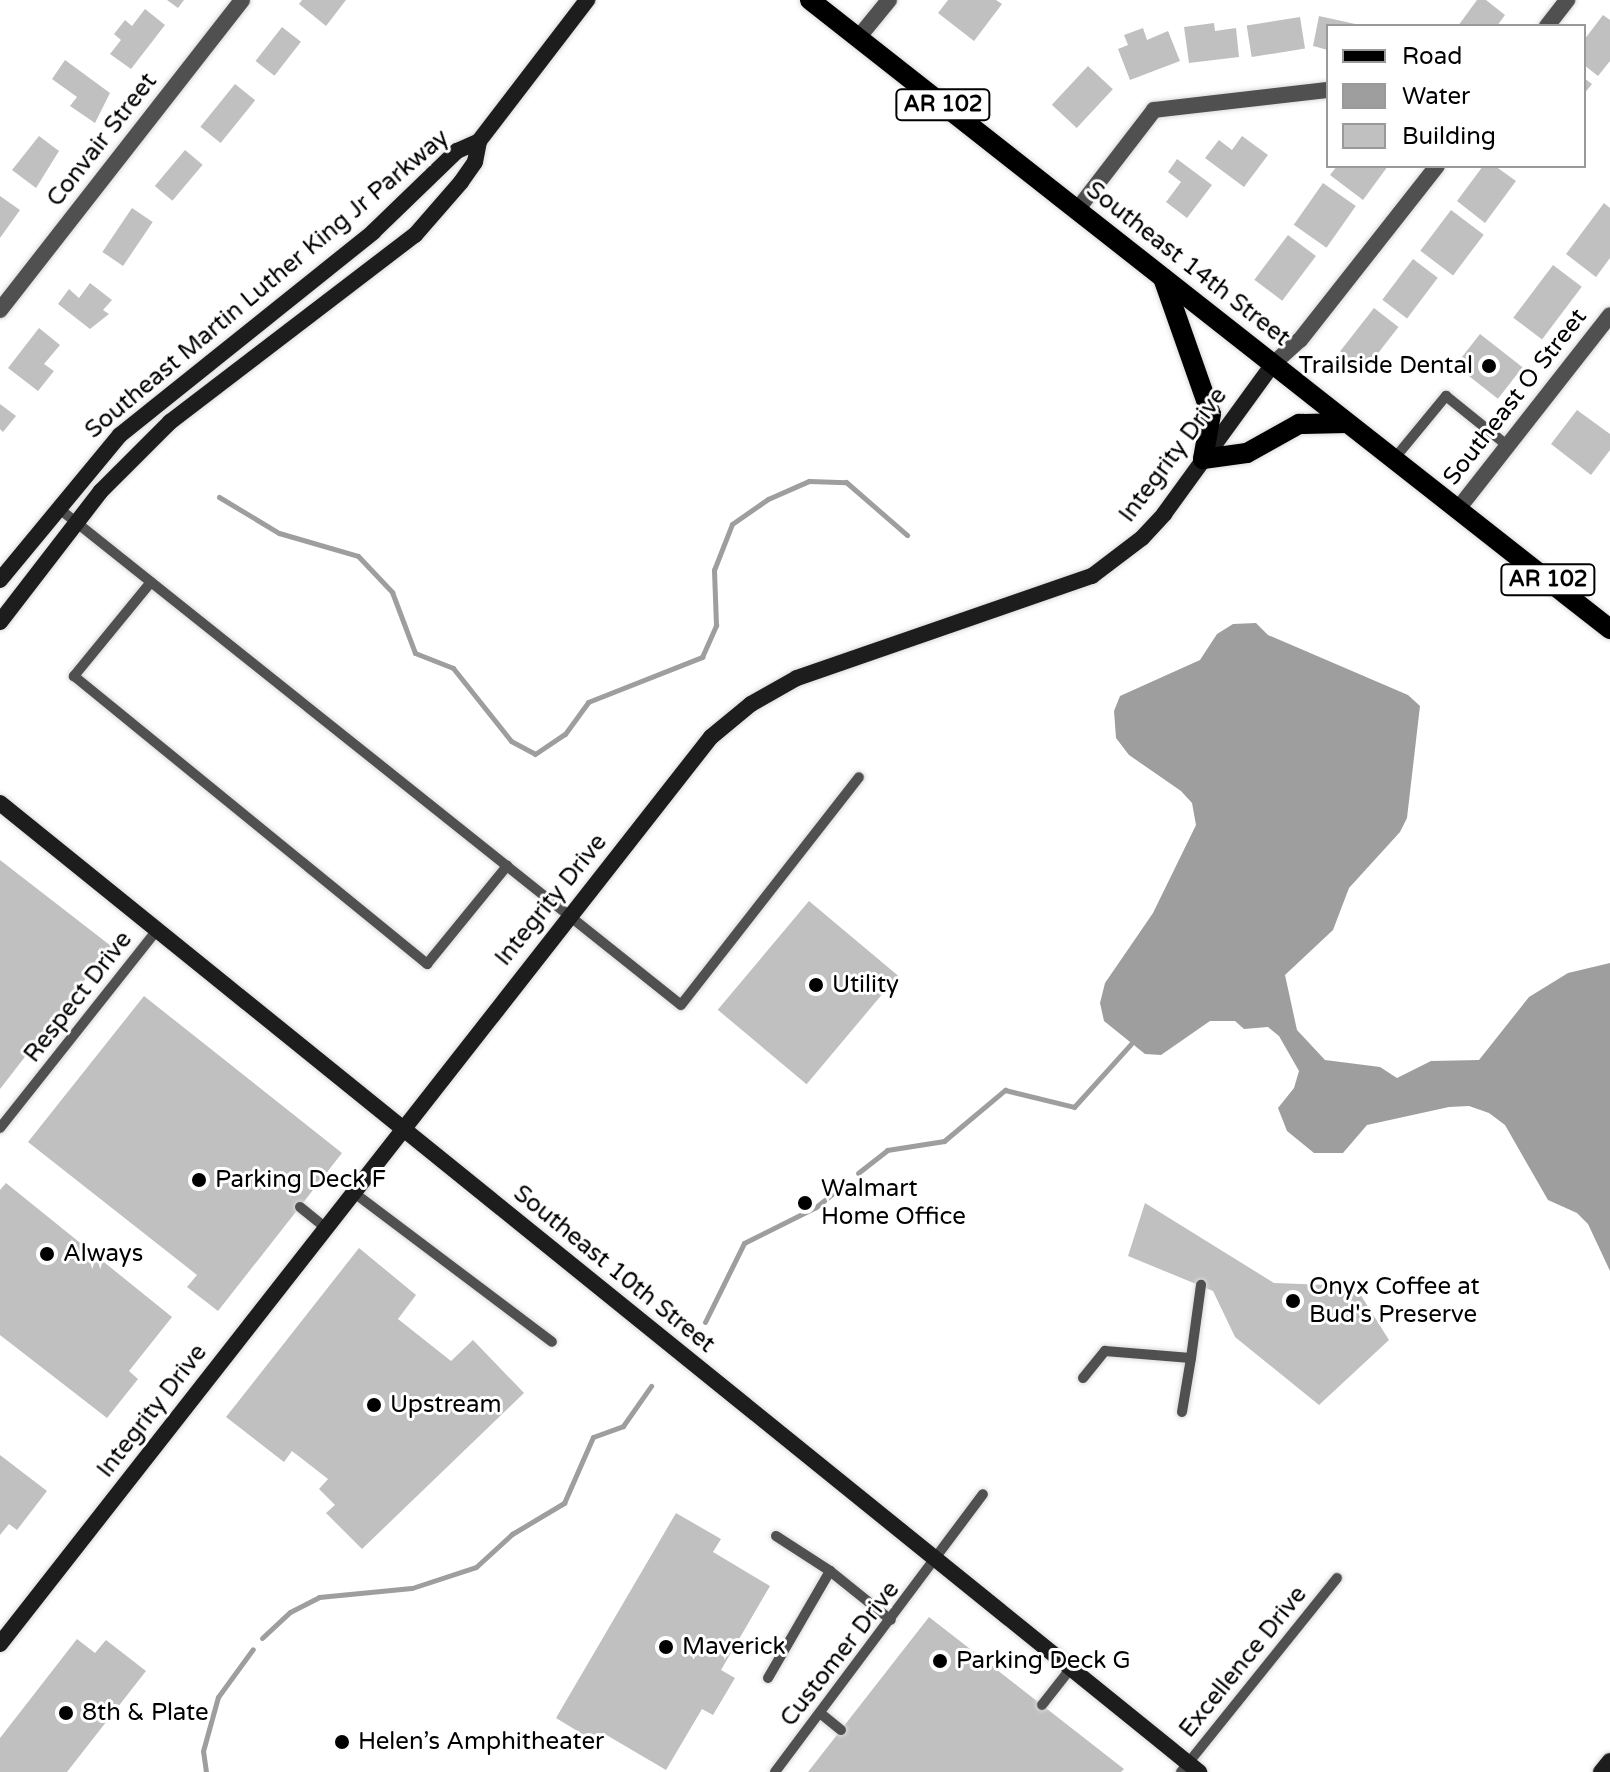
<!DOCTYPE html>
<meta charset="utf-8">
<style>
body{margin:0}
#map{position:relative;width:1610px;height:1772px;overflow:hidden;background:#fff;font-family:"Varela Round",sans-serif}
div>[style]{position:absolute}
[style*='--x']{left:calc(var(--x)*1px);top:calc(var(--y)*1px);width:calc(var(--w)*1px);rotate:calc(var(--a)*1deg)}
.water>*{inset:0;background:#9e9e9e}
.stream>*{height:5px;margin:-2.5px;padding:0 2.5px;transform-origin:2.5px;border-radius:2.5px;background:#9e9e9e}
.building>*{inset:0;background:#c0c0c0;transform-origin:0 0}
.roads{filter:drop-shadow(0 0 2px #dbdbdb) drop-shadow(0 0 2px #dbdbdb)}
.lane>*{height:10px;margin:-5px;padding:0 5px;transform-origin:5px;border-radius:5px;background:#505050}
.street>*{height:16px;margin:-8px;padding:0 8px;transform-origin:8px;border-radius:8px;background:#505050}
.secondary>*{height:16px;margin:-8px;padding:0 8px;transform-origin:8px;border-radius:8px;background:#1d1d1d}
.primary>*{height:20px;margin:-10px;padding:0 10px;transform-origin:10px;border-radius:10px;background:#000}
.dots>*{width:22px;height:22px;translate:-50% -50%;box-sizing:border-box;border:4px solid #fff;border-radius:50%}
span{translate:-50% -50%;white-space:nowrap;text-align:center;line-height:1.15;-webkit-text-stroke:6px #fff;paint-order:stroke}
.shield-label span{padding:2px 6px;background:#fff;border:2px solid;border-radius:6px;-webkit-text-stroke-width:0}
.shield-label{font-size:22px;color:#000;font-weight:700}
.street-label{font-size:24px;color:#000}
.poi-label{font-size:24px;color:#000}
.right{translate:-100% -50%;text-align:right}
.left{translate:0 -50%;text-align:left}
.legend{position:absolute;left:1326px;top:24px;width:260px;height:144px;box-sizing:border-box;background:#fff;border:2px solid #999;margin:0;padding:10px 14px;list-style:none;font-size:24px;color:#000}
.legend li{display:flex;align-items:center;gap:16px;height:40px}
.legend b{width:40px;border:2px solid #999}
</style>
<div id="map">
<div class="water">
<div style="clip-path:polygon(1256px 623px,1268px 635px,1408px 695px,1420px 706px,1407px 818px,1400px 832px,1349px 888px,1333px 930px,1285px 975px,1297px 1030px,1325px 1060px,1380px 1067px,1397px 1078px,1431px 1061px,1479px 1060px,1529px 997px,1568px 973px,1610px 963px,1610px 1271px,1588px 1224px,1577px 1213px,1548px 1200px,1505px 1125px,1489px 1113px,1469px 1106px,1449px 1107px,1367px 1125px,1343px 1153px,1314px 1153px,1287px 1131px,1278px 1108px,1294px 1088px,1299px 1071px,1279px 1036px,1268px 1027px,1244px 1029px,1235px 1021px,1210px 1021px,1161px 1055px,1145px 1054px,1104px 1021px,1100px 1003px,1105px 983px,1153px 913px,1196px 825px,1192px 803px,1181px 791px,1129px 755px,1116px 738px,1114px 711px,1120px 696px,1200px 660px,1217px 634px,1233px 624px)"></div>
</div>
<div class="stream">
<div style="--x:219;--y:497;--w:70;--a:31"></div>
<div style="--x:279;--y:533;--w:82;--a:16.2"></div>
<div style="--x:358;--y:556;--w:50;--a:46.6"></div>
<div style="--x:392;--y:592;--w:65;--a:69.3"></div>
<div style="--x:415;--y:653;--w:41;--a:21.5"></div>
<div style="--x:453;--y:668;--w:93;--a:51.5"></div>
<div style="--x:511;--y:741;--w:27;--a:28"></div>
<div style="--x:535;--y:754;--w:36;--a:-34"></div>
<div style="--x:565;--y:734;--w:39;--a:-54"></div>
<div style="--x:588;--y:702;--w:123;--a:-21.5"></div>
<div style="--x:702;--y:657;--w:35;--a:-66"></div>
<div style="--x:716;--y:625;--w:55;--a:-92.1"></div>
<div style="--x:714;--y:570;--w:49;--a:-68.6"></div>
<div style="--x:732;--y:524;--w:44;--a:-34.8"></div>
<div style="--x:768;--y:499;--w:45;--a:-23.7"></div>
<div style="--x:809;--y:481;--w:37;--a:2"></div>
<div style="--x:846;--y:482;--w:81;--a:41"></div>
<div style="--x:858;--y:1173;--w:37;--a:-38"></div>
<div style="--x:887;--y:1150;--w:58;--a:-9"></div>
<div style="--x:944;--y:1141;--w:80;--a:-39.9"></div>
<div style="--x:1005;--y:1090;--w:71;--a:13.8"></div>
<div style="--x:1074;--y:1107;--w:85;--a:-47.9"></div>
<div style="--x:705;--y:1322;--w:88;--a:-63.7"></div>
<div style="--x:744;--y:1243;--w:80;--a:-26.6"></div>
<div style="--x:816;--y:1207;--w:38;--a:-39"></div>
<div style="--x:262;--y:1638;--w:38;--a:-43"></div>
<div style="--x:290;--y:1612;--w:33;--a:-27"></div>
<div style="--x:319;--y:1597;--w:93;--a:-5.5"></div>
<div style="--x:412;--y:1588;--w:67;--a:-18.2"></div>
<div style="--x:476;--y:1567;--w:49;--a:-42.5"></div>
<div style="--x:512;--y:1534;--w:61;--a:-30.8"></div>
<div style="--x:564;--y:1503;--w:72;--a:-66.3"></div>
<div style="--x:593;--y:1437;--w:32;--a:-20"></div>
<div style="--x:623;--y:1426;--w:49;--a:-55"></div>
<div style="--x:206;--y:1772;--w:21;--a:-98"></div>
<div style="--x:203;--y:1751;--w:56;--a:-74.5"></div>
<div style="--x:218;--y:1697;--w:59;--a:-53.9"></div>
</div>
<div class="building">
<div style="clip-path:polygon(167px 0,184px 0,178px 8px)"></div>
<div style="clip-path:polygon(302px 0,346px 0,326px 26px,299px 4px)"></div>
<div style="clip-path:polygon(948px 0,996px 0,1002px 4px,974px 41px,938px 13px)"></div>
<div style="clip-path:polygon(1477px 0,1486px 0,1505px 15px,1497px 26px,1458px 26px)"></div>
<div style="clip-path:polygon(145px 9px,165px 25px,131px 69px,110px 54px,121px 40px,114px 34px,125px 20px,132px 26px)"></div>
<div style="clip-path:polygon(1603px 15px,1610px 20px,1610px 61px,1598px 76px,1584px 65px,1584px 40px)"></div>
<div style="clip-path:polygon(1319px 16px,1360px 25px,1360px 26px,1328px 26px,1328px 50px,1313px 46px)"></div>
<div style="left:1300px;top:17px;width:32px;height:54px;rotate:81deg"></div>
<div style="clip-path:polygon(1214px 23px,1215px 31px,1236px 28px,1239px 57px,1189px 63px,1184px 27px)"></div>
<div style="left:282px;top:27px;width:24px;height:43px;rotate:38deg"></div>
<div style="clip-path:polygon(1143px 28px,1147px 40px,1168px 31px,1180px 61px,1130px 80px,1118px 49px,1128px 45px,1124px 35px)"></div>
<div style="clip-path:polygon(65px 60px,110px 93px,95px 123px,70px 106px,77px 97px,52px 79px)"></div>
<div style="left:1088px;top:66px;width:34px;height:53px;rotate:43deg"></div>
<div style="clip-path:polygon(1584px 78px,1592px 84px,1584px 94px)"></div>
<div style="left:235px;top:84px;width:26px;height:55px;rotate:39deg"></div>
<div style="clip-path:polygon(39px 136px,59px 151px,36px 188px,12px 170px)"></div>
<div style="clip-path:polygon(1242px 136px,1268px 155px,1244px 187px,1205px 158px,1219px 140px,1232px 150px)"></div>
<div style="left:185px;top:150px;width:23px;height:47px;rotate:40deg"></div>
<div style="clip-path:polygon(1177px 159px,1212px 185px,1187px 218px,1166px 202px,1181px 182px,1168px 172px)"></div>
<div style="clip-path:polygon(1337px 166px,1388px 166px,1363px 200px,1330px 175px)"></div>
<div style="clip-path:polygon(1483px 166px,1495px 166px,1516px 181px,1485px 223px,1457px 201px)"></div>
<div style="left:1323px;top:183px;width:40px;height:51px;rotate:35deg"></div>
<div style="clip-path:polygon(0 196px,20px 210px,0 238px)"></div>
<div style="clip-path:polygon(1604px 203px,1610px 208px,1610px 258px,1596px 277px,1566px 254px)"></div>
<div style="left:132px;top:208px;width:25px;height:53px;rotate:34deg"></div>
<div style="left:1451px;top:210px;width:41px;height:51px;rotate:37deg"></div>
<div style="left:1288px;top:235px;width:35px;height:56px;rotate:37deg"></div>
<div style="left:1413px;top:259px;width:31px;height:51px;rotate:37deg"></div>
<div style="left:1553px;top:265px;width:36px;height:66px;rotate:37deg"></div>
<div style="clip-path:polygon(90px 283px,112px 300px,103px 310px,109px 314px,90px 329px,58px 304px,69px 289px,79px 298px)"></div>
<div style="left:1374px;top:308px;width:31px;height:55px;rotate:38deg"></div>
<div style="clip-path:polygon(39px 328px,60px 345px,44px 364px,54px 371px,38px 391px,8px 368px)"></div>
<div style="left:1480px;top:334px;width:54px;height:40px;rotate:38deg"></div>
<div style="clip-path:polygon(0 404px,16px 416px,3px 432px,0 429px)"></div>
<div style="clip-path:polygon(1577px 410px,1610px 434px,1610px 450px,1591px 475px,1551px 444px)"></div>
<div style="clip-path:polygon(0 860px,111px 946px,0 1089px)"></div>
<div style="left:809px;top:901px;width:116px;height:142px;rotate:40deg"></div>
<div style="clip-path:polygon(144px 996px,342px 1153px,218px 1311px,187px 1287px,197px 1275px,28px 1142px)"></div>
<div style="clip-path:polygon(6px 1183px,172px 1317px,129px 1371px,138px 1379px,107px 1418px,0 1335px,0 1190px)"></div>
<div style="clip-path:polygon(1145px 1203px,1274px 1283px,1355px 1286px,1389px 1340px,1319px 1405px,1235px 1337px,1213px 1291px,1128px 1256px)"></div>
<div style="clip-path:polygon(359px 1248px,416px 1295px,398px 1319px,451px 1361px,473px 1340px,524px 1393px,362px 1549px,326px 1513px,335px 1505px,319px 1489px,328px 1479px,292px 1451px,284px 1462px,226px 1417px)"></div>
<div style="clip-path:polygon(0 1455px,47px 1491px,17px 1530px,9px 1524px,0 1535px)"></div>
<div style="clip-path:polygon(676px 1513px,721px 1539px,713px 1552px,770px 1586px,721px 1670px,735px 1678px,713px 1715px,702px 1709px,666px 1770px,603px 1733px,597px 1743px,556px 1718px)"></div>
<div style="clip-path:polygon(929px 1617px,1124px 1769px,1121px 1772px,808px 1772px)"></div>
<div style="clip-path:polygon(77px 1639px,95px 1653px,106px 1640px,146px 1671px,67px 1772px,0 1772px,0 1738px)"></div>
</div>
<div class="roads">
<div class="lane">
<div style="--x:1394;--y:459;--w:82;--a:-50.5"></div>
<div style="--x:1446;--y:396;--w:80;--a:38.9"></div>
<div style="--x:57;--y:507;--w:798;--a:38.59"></div>
<div style="--x:681;--y:1005;--w:289;--a:-52"></div>
<div style="--x:151;--y:582;--w:122;--a:129.3"></div>
<div style="--x:74;--y:676;--w:456;--a:39.2"></div>
<div style="--x:427;--y:964;--w:127;--a:-50.8"></div>
<div style="--x:0;--y:1128;--w:253;--a:-51.6"></div>
<div style="--x:353;--y:1192;--w:249;--a:37"></div>
<div style="--x:300;--y:1207;--w:32;--a:39"></div>
<div style="--x:1083;--y:1378;--w:35;--a:-51"></div>
<div style="--x:1105;--y:1351;--w:86;--a:4.7"></div>
<div style="--x:1191;--y:1358;--w:74;--a:-82.2"></div>
<div style="--x:1182;--y:1412;--w:55;--a:-80.5"></div>
<div style="--x:776;--y:1536;--w:64;--a:32.9"></div>
<div style="--x:768;--y:1678;--w:124;--a:-59.9"></div>
<div style="--x:830;--y:1571;--w:78;--a:38.8"></div>
<div style="--x:1042;--y:1705;--w:47;--a:-51.9"></div>
<div style="--x:820;--y:1713;--w:27;--a:39"></div>
<div style="--x:775;--y:1772;--w:347;--a:-53.2"></div>
<div style="--x:1181;--y:1772;--w:249;--a:-51.2"></div>
</div>
<div class="street">
<div style="--x:1547;--y:26;--w:33;--a:-52"></div>
<div style="--x:858;--y:38;--w:49;--a:-50.8"></div>
<div style="--x:1077;--y:210;--w:126;--a:-52.4"></div>
<div style="--x:1154;--y:110;--w:175;--a:-6.6"></div>
<div style="--x:0;--y:310;--w:393;--a:-52"></div>
<div style="--x:1273;--y:364;--w:36;--a:-42"></div>
<div style="--x:1300;--y:340;--w:221;--a:-51.8"></div>
<div style="--x:1458;--y:509;--w:246;--a:-51.9"></div>
</div>
<div class="secondary">
<div style="--x:0;--y:580;--w:188;--a:-50.4"></div>
<div style="--x:120;--y:435;--w:324;--a:-38.7"></div>
<div style="--x:373;--y:232;--w:117;--a:-44"></div>
<div style="--x:457;--y:151;--w:24;--a:-24"></div>
<div style="--x:0;--y:622;--w:165;--a:-52.4"></div>
<div style="--x:101;--y:491;--w:98;--a:-45"></div>
<div style="--x:170;--y:422;--w:308;--a:-37.4"></div>
<div style="--x:415;--y:235;--w:70;--a:-49"></div>
<div style="--x:461;--y:182;--w:24;--a:-55"></div>
<div style="--x:475;--y:162;--w:21;--a:-79"></div>
<div style="--x:479;--y:141;--w:178;--a:-52.5"></div>
<div style="--x:0;--y:803;--w:1542;--a:38.94"></div>
<div style="--x:0;--y:1644;--w:1152;--a:-51.91"></div>
<div style="--x:711;--y:737;--w:52;--a:-39.5"></div>
<div style="--x:751;--y:704;--w:53;--a:-29.5"></div>
<div style="--x:797;--y:678;--w:312;--a:-19.1"></div>
<div style="--x:1092;--y:576;--w:63;--a:-37.2"></div>
<div style="--x:1142;--y:538;--w:33;--a:-47"></div>
<div style="--x:1164;--y:514;--w:185;--a:-54"></div>
<div style="--x:1601;--y:1772;--w:14;--a:-51"></div>
</div>
<div class="primary">
<div style="--x:810;--y:0;--w:1018;--a:38.18"></div>
<div style="--x:1163;--y:278;--w:144;--a:70.6"></div>
<div style="--x:1211;--y:414;--w:46;--a:100.1"></div>
<div style="--x:1203;--y:459;--w:44;--a:-7.8"></div>
<div style="--x:1247;--y:453;--w:60;--a:-29.1"></div>
<div style="--x:1299;--y:424;--w:48;--a:-1.2"></div>
</div>
</div>
<div class="dots">
<div style="left:1489px;top:366px;background:#000"></div>
<div style="left:816px;top:985px;background:#000"></div>
<div style="left:199px;top:1180px;background:#000"></div>
<div style="left:805px;top:1203px;background:#000"></div>
<div style="left:47px;top:1254px;background:#000"></div>
<div style="left:1293px;top:1301px;background:#000"></div>
<div style="left:374px;top:1405px;background:#000"></div>
<div style="left:666px;top:1647px;background:#000"></div>
<div style="left:940px;top:1661px;background:#000"></div>
<div style="left:66px;top:1713px;background:#000"></div>
<div style="left:342px;top:1742px;background:#000"></div>
</div>
<div class="shield-label">
<span style="left:943px;top:105px">AR 102</span>
<span style="left:1548px;top:580px">AR 102</span>
</div>
<div class="street-label">
<span style="left:102px;top:140px;rotate:-52deg">Convair Street</span>
<span style="left:1188px;top:264px;rotate:38deg">Southeast 14th Street</span>
<span style="left:267px;top:284px;rotate:-40deg">Southeast Martin Luther King Jr Parkway</span>
<span style="left:1515px;top:397px;rotate:-52deg">Southeast O Street</span>
<span style="left:1173px;top:455px;rotate:-53deg">Integrity Drive</span>
<span style="left:551px;top:900px;rotate:-51deg">Integrity Drive</span>
<span style="left:78px;top:997px;rotate:-52deg">Respect Drive</span>
<span style="left:614px;top:1269px;rotate:39deg">Southeast 10th Street</span>
<span style="left:152px;top:1411px;rotate:-52deg">Integrity Drive</span>
<span style="left:840px;top:1654px;rotate:-52deg">Customer Drive</span>
<span style="left:1243px;top:1662px;rotate:-51deg">Excellence Drive</span>
</div>
<div class="poi-label">
<span class="right" style="left:1473px;top:366px">Trailside Dental</span>
<span class="left" style="left:832px;top:985px">Utility</span>
<span class="left" style="left:215px;top:1180px">Parking Deck F</span>
<span class="left" style="left:821px;top:1203px">Walmart<br>Home Office</span>
<span class="left" style="left:63px;top:1254px">Always</span>
<span class="left" style="left:1309px;top:1301px">Onyx Coffee at<br>Bud's Preserve</span>
<span class="left" style="left:390px;top:1405px">Upstream</span>
<span class="left" style="left:682px;top:1647px">Maverick</span>
<span class="left" style="left:956px;top:1661px">Parking Deck G</span>
<span class="left" style="left:82px;top:1713px">8th &amp; Plate</span>
<span class="left" style="left:358px;top:1742px">Helen’s Amphitheater</span>
</div>
<ul class="legend">
<li><b style="height:10px;background:#000"></b>Road</li>
<li><b style="height:22px;background:#9e9e9e"></b>Water</li>
<li><b style="height:22px;background:#c0c0c0"></b>Building</li>
</ul>
</div>
